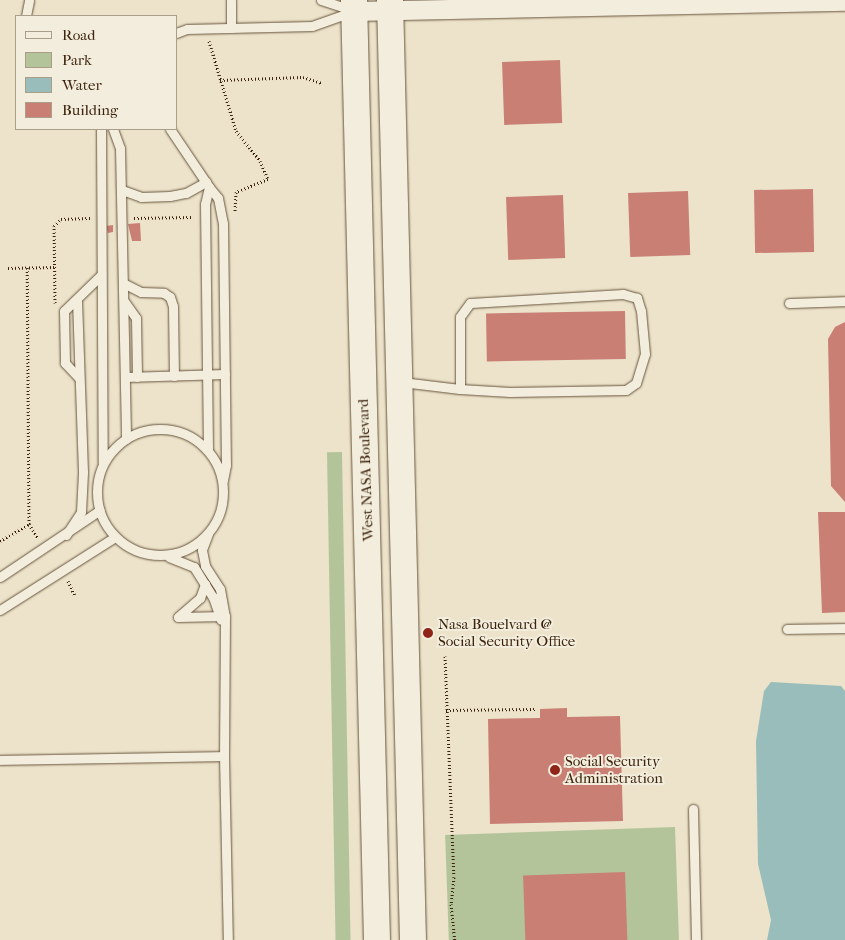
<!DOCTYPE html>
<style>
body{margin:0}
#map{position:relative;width:845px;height:940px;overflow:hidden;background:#ece3ca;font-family:"IM FELL French Canon",serif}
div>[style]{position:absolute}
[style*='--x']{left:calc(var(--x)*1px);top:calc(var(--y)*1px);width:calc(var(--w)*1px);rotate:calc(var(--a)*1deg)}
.green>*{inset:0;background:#b4c49a;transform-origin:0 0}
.water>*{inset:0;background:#99bdbb}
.building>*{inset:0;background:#ca7f75;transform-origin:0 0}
.path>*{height:3px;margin-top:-1.5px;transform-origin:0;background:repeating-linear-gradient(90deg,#3c240c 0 1px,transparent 0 3.5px)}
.roads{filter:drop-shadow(0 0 1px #68543c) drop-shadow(0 0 1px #68543c)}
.lane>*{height:9px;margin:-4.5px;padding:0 4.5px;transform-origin:4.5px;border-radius:4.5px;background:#f3eddd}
.lane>.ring{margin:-4.5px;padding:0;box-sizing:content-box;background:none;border:9px solid #f3eddd;border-radius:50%}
.street>*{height:19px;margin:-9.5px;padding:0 9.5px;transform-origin:9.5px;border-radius:9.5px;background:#f3eddd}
.secondary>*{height:26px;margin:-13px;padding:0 13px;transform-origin:13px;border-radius:13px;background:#f3eddd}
.dots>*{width:14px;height:14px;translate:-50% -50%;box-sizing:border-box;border:2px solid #f3eddd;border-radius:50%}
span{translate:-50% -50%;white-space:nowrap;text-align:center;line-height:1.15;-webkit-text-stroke:4px #f3eddd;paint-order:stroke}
.street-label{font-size:15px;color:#3c240c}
.poi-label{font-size:15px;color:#3c240c}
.left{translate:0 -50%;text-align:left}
.legend{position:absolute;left:15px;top:15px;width:162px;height:115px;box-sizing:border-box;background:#f3eddd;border:1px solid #aa9d89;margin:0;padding:6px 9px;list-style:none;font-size:15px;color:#3c240c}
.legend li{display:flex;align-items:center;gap:10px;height:25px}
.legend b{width:25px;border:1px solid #aa9d89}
</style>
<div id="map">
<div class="green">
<div style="left:342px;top:452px;width:488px;height:15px;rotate:89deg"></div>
<div style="left:675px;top:827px;width:113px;height:230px;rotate:88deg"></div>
</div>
<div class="water">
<div style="clip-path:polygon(771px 682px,841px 686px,845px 691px,845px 940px,767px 940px,771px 920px,758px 864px,756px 741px,764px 691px)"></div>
</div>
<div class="building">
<div style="left:560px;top:60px;width:63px;height:58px;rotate:88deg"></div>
<div style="left:813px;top:189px;width:63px;height:59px;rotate:89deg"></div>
<div style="left:688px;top:191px;width:64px;height:60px;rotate:88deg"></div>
<div style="left:563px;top:195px;width:63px;height:57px;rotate:88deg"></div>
<div style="clip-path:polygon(140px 223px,141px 241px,132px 241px,128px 224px)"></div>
<div style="clip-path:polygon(113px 225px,113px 232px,108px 233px,106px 226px)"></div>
<div style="left:625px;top:311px;width:48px;height:139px;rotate:89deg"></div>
<div style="clip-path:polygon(845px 322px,845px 502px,831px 486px,828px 339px,835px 327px)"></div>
<div style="clip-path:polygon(818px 512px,845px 512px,845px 612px,822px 613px)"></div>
<div style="clip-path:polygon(567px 708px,567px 717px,620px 716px,623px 821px,490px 824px,488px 719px,540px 718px,540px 709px)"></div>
<div style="left:625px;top:872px;width:68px;height:102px;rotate:88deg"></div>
</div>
<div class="path">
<div style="--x:209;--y:41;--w:94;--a:73.3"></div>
<div style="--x:236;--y:131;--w:38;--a:51"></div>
<div style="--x:260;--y:161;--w:20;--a:66"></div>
<div style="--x:268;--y:179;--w:35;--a:158"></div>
<div style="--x:236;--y:192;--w:20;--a:93"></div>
<div style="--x:220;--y:80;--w:83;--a:-2.1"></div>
<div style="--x:303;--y:77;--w:20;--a:18"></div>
<div style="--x:134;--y:218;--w:59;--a:-1"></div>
<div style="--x:8;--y:268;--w:46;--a:-1.2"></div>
<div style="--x:55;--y:303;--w:77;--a:-90.7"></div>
<div style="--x:54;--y:226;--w:10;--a:-45"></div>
<div style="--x:61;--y:219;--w:29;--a:-2"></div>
<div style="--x:29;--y:524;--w:17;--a:57"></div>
<div style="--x:0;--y:541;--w:34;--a:-30"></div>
<div style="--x:29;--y:524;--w:257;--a:-90.4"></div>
<div style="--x:68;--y:581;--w:17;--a:65"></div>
<div style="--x:445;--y:656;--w:221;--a:87.7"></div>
<div style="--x:454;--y:877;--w:27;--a:96"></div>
<div style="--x:451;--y:904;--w:36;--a:84"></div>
<div style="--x:446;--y:710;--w:90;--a:-0.6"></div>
</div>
<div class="roads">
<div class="lane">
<div style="--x:321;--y:0;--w:32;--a:18"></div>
<div style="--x:26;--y:16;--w:16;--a:-79"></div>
<div style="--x:231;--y:28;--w:28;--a:-90"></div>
<div style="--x:176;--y:33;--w:12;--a:-20"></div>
<div style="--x:187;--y:29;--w:125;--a:-1.4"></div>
<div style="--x:312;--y:26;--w:41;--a:-19.7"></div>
<div style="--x:101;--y:129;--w:334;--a:89.7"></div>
<div style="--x:113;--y:129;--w:20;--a:70"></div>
<div style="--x:120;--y:148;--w:291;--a:88.8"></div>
<div style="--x:170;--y:129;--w:70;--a:56.1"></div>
<div style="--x:209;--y:187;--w:17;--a:103"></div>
<div style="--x:205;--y:204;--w:246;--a:89.3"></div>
<div style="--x:209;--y:187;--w:14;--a:51"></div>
<div style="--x:218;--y:198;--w:25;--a:79"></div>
<div style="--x:223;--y:223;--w:242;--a:89.3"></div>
<div style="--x:226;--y:465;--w:16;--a:101"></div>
<div style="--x:122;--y:190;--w:20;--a:20"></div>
<div style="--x:141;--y:197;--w:29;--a:-2"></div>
<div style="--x:170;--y:196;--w:16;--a:-11"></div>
<div style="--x:186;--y:193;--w:23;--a:-29"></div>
<div style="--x:123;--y:283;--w:20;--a:27"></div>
<div style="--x:141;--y:292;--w:23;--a:2"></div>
<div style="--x:164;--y:293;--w:7;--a:34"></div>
<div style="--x:170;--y:297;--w:9;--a:72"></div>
<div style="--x:173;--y:306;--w:70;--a:89.2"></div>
<div style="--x:124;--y:301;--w:21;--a:55"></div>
<div style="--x:136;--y:318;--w:59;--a:89"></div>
<div style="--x:789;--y:303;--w:56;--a:-2"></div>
<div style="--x:125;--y:377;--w:100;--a:-1.7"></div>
<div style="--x:79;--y:378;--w:21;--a:-133"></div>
<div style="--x:65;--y:363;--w:52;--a:-91.1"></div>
<div style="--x:64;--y:311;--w:52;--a:-44.2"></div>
<div style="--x:402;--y:382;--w:58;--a:6.9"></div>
<div style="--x:460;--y:389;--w:50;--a:3.4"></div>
<div style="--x:510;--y:392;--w:116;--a:-1"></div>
<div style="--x:626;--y:390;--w:12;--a:-35"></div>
<div style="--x:636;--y:383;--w:30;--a:-73"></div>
<div style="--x:645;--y:354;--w:43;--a:-95.3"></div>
<div style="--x:641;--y:311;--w:14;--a:-107"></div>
<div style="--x:637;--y:298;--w:15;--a:-164"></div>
<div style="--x:623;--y:294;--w:153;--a:176.6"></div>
<div style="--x:470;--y:303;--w:17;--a:126"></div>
<div style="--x:460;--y:317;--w:72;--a:90"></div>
<div class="ring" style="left:97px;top:429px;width:117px;height:117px"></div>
<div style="--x:208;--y:534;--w:17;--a:111"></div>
<div style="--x:202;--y:550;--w:16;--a:79"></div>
<div style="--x:205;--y:566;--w:27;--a:57"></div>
<div style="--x:220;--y:589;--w:27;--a:80"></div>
<div style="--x:225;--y:616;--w:140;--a:90.4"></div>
<div style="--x:66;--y:535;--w:27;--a:-57"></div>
<div style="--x:81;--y:512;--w:40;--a:-87.1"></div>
<div style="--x:83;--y:472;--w:173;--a:-92"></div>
<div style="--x:169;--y:557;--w:27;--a:22"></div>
<div style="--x:194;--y:567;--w:36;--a:58"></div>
<div style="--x:213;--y:597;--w:24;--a:71"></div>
<div style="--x:0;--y:577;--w:120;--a:-33.8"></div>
<div style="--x:0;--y:610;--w:136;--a:-32.4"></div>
<div style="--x:178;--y:617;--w:47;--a:-1.2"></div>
<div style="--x:178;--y:617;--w:29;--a:-41"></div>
<div style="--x:200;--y:598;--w:15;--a:-70"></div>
<div style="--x:787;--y:629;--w:58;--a:-1"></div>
<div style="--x:0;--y:760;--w:224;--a:-1"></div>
<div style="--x:224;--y:756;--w:184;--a:88.8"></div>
<div style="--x:693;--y:809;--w:131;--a:88.7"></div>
</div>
<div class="street">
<div style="--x:354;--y:11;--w:491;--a:-1.2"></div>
</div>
<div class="secondary">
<div style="--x:354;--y:0;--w:940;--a:88.6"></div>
<div style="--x:390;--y:0;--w:940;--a:88.6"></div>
</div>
</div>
<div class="dots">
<div style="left:428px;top:633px;background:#8f2418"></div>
<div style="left:555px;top:770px;background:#8f2418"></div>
</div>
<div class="street-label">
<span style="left:366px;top:470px;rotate:-92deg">West NASA Boulevard</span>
</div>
<div class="poi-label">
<span class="left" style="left:438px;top:633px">Nasa Bouelvard @<br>Social Security Office</span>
<span class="left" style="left:565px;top:770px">Social Security<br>Administration</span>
</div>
<ul class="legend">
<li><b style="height:6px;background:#f3eddd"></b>Road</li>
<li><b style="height:14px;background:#b4c49a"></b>Park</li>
<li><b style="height:14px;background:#99bdbb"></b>Water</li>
<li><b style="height:14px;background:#ca7f75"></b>Building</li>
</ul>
</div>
